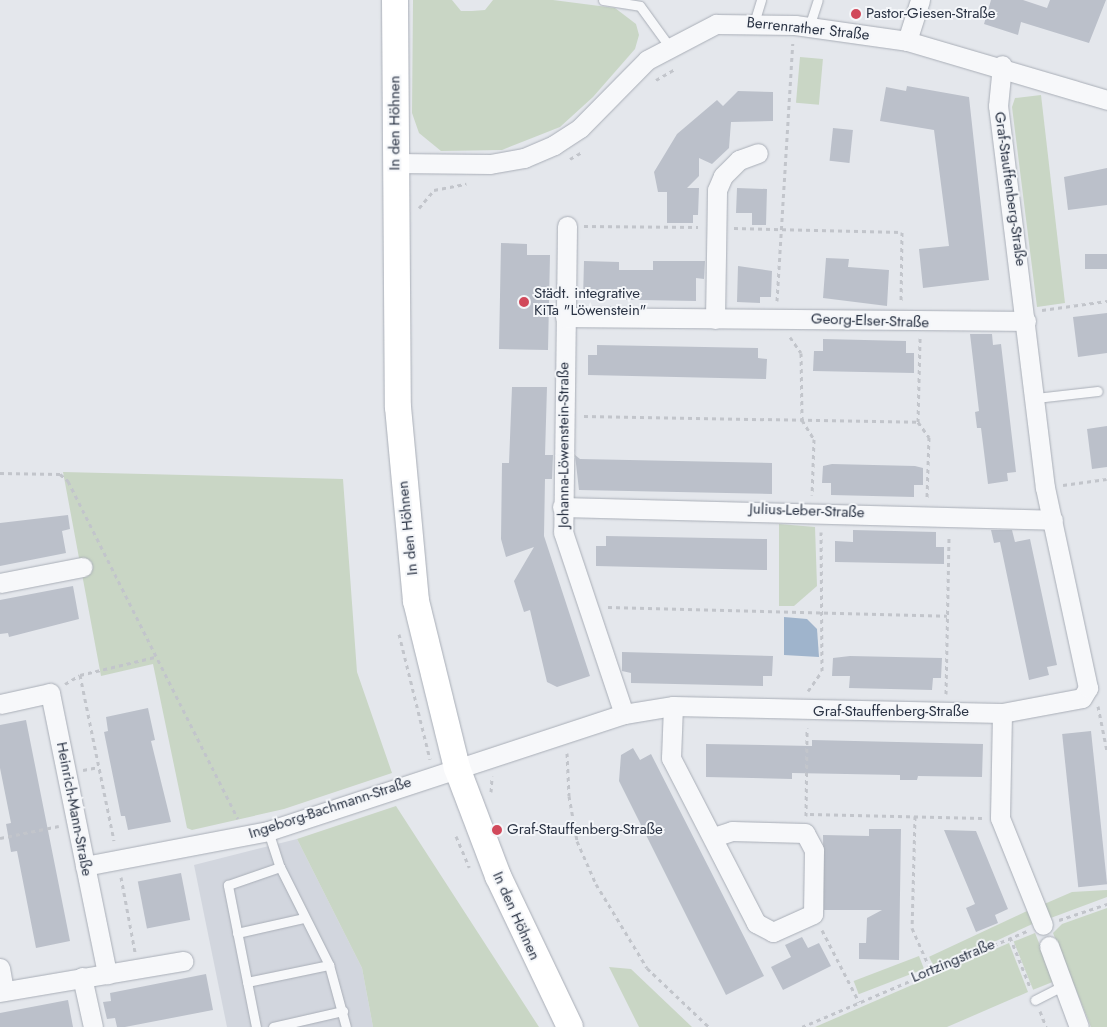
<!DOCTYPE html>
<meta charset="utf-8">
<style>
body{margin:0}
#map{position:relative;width:1107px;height:1027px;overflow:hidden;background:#e4e7ec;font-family:Jost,sans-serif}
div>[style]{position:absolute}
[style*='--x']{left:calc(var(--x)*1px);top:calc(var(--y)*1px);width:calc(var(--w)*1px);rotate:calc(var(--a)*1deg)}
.built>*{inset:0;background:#d2d6de}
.green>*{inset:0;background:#c9d6c5;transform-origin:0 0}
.water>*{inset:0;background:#9fb4cc}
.building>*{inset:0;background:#bbc0ca;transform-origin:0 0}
.path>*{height:3px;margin-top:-1.5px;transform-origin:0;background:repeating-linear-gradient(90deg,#c2c5cb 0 4px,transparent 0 8px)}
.roads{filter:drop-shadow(0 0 1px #a9aeb7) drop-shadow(0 0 1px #a9aeb7)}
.lane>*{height:9px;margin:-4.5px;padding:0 4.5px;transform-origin:4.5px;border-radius:4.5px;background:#f7f8fa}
.street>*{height:19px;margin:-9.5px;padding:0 9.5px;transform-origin:9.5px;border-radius:9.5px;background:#f7f8fa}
.secondary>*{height:26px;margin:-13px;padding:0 13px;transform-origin:13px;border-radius:13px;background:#fff}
.dots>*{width:14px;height:14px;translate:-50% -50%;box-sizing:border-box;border:2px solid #f4f6f9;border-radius:50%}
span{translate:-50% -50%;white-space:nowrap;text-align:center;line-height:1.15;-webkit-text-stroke:4px #f4f6f9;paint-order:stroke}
.poi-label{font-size:15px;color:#2b3445}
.left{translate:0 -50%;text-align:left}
.street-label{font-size:15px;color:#2b3445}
</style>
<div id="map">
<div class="built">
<div style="clip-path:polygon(297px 839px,362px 968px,373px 1027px,227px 1027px,194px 865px)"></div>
</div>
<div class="green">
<div style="clip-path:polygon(413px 0,452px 0,461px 11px,472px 11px,485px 10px,493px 0,553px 0,615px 8px,636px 24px,639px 35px,635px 49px,593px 97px,560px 127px,502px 150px,441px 151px,419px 133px,412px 113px)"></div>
<div style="left:800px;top:57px;width:23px;height:46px;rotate:5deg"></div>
<div style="clip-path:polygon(1041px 95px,1065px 303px,1037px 307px,1012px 107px,1015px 98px)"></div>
<div style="clip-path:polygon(63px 472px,343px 479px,357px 672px,392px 773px,284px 809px,192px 830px,187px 828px,153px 664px,101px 676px)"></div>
<div style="clip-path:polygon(779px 524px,815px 527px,817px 586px,794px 606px,779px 606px)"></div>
<div style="clip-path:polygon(396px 806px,539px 1027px,373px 1027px,362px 968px,297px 839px)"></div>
<div style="clip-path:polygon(1107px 890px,1107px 897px,1048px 919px,1042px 905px,1072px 892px)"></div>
<div style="clip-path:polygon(1107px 908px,1107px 1027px,1091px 1027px,1053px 933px,1062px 924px)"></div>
<div style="left:1027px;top:911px;width:14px;height:108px;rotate:65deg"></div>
<div style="left:1035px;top:933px;width:52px;height:23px;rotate:68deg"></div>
<div style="clip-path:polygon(1009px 943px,1028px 992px,947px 1027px,815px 1027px)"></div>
<div style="left:919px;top:956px;width:14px;height:70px;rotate:69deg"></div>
<div style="clip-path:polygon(609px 967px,631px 969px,692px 1027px,639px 1027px)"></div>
</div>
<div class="water">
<div style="clip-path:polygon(784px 617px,807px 619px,817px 629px,819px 657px,784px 655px)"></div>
</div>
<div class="building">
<div style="clip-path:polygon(991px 0,1023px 0,1047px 8px,1050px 0,1106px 0,1089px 43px,1021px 22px,1018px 35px,984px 24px)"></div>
<div style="clip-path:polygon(907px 86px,969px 97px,989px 280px,923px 288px,919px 249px,949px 246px,934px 130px,880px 121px,886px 87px,906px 91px)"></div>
<div style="clip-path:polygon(738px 91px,773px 92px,773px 121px,731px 122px,729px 148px,712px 164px,699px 158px,699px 176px,687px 188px,699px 188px,698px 215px,693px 215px,693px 223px,667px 223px,667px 192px,658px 192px,654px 172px,677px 134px,717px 100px,723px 106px)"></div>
<div style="left:833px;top:128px;width:20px;height:33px;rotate:6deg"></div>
<div style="clip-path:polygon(1107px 168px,1107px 205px,1068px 210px,1064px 177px)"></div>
<div style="clip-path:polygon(737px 188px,767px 189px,766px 225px,752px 225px,752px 213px,736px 213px)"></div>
<div style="clip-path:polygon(501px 243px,527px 244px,527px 255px,550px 255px,548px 350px,499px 349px)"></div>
<div style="left:1107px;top:254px;width:15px;height:22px;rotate:90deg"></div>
<div style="clip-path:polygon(826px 258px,849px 259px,848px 267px,889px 270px,887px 306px,823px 298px)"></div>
<div style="clip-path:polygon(584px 261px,619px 262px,619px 270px,653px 270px,653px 261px,705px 261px,704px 279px,696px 278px,696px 301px,583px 299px)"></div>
<div style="clip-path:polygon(738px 266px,772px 271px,771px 297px,760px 297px,760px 303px,737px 302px)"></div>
<div style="clip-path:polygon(1107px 313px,1107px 353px,1078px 357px,1073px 317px)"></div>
<div style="clip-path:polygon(970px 334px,992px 334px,993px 345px,1001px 344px,1016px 472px,1007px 473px,1008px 481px,988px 484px,981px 428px,977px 428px,975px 412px,979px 411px)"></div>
<div style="clip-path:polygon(823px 339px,906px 341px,906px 353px,914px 353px,914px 373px,813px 371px,814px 351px,823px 351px)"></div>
<div style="clip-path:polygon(597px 345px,758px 348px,758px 358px,767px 359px,766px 379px,588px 375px,588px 355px,597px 355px)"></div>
<div style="clip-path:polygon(512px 387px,547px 387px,545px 455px,553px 455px,552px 479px,545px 479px,544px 536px,590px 676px,557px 687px,547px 682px,530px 610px,524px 612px,514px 581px,534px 547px,506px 557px,501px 539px,502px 463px,509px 463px)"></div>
<div style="clip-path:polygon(1107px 426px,1107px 467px,1092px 469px,1087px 429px)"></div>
<div style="clip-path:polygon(575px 455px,580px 459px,772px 463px,772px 494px,579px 490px)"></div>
<div style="clip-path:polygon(832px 464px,915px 466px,923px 468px,923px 485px,914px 485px,914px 497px,831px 495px,831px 483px,822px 483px,823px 466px)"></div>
<div style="clip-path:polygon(68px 515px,70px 529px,62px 531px,66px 553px,0 566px,0 523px)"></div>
<div style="clip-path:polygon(853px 530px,936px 532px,936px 547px,944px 547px,944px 564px,835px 562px,835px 541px,853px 542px)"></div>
<div style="clip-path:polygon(991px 530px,1012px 530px,1015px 542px,1030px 539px,1057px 665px,1047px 667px,1049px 675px,1029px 680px,1000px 542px,994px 543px)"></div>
<div style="clip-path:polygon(606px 536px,767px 539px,767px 570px,596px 566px,596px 546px,606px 546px)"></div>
<div style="clip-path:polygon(73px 586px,79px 619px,9px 637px,8px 633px,0 634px,0 600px)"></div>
<div style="clip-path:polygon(622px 652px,773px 656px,772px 676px,763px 676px,763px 686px,631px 683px,631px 673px,622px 671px)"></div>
<div style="clip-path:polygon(850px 656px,942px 658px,941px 678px,933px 678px,932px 690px,849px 688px,850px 676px,832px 676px,833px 658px)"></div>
<div style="clip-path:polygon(148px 708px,155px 740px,151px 741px,171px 822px,128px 830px,125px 816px,121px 816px,104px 732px,108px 731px,106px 717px)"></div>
<div style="clip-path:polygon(26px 720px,70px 941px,36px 948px,17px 851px,11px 852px,6px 824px,11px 823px,0 768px,0 725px)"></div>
<div style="left:1091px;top:731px;width:154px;height:29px;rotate:84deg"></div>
<div style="clip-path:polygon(812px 740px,983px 744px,982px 777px,918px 776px,917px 780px,900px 780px,900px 775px,792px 773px,792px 779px,706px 777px,706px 744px,812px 746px)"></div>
<div style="clip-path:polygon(633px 748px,640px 760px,651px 754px,764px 976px,726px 995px,619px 781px,621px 755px)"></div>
<div style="clip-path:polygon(869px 829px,901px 829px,899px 960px,859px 959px,859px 943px,866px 943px,867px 918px,882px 910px,824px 910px,823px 835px,869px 836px)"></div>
<div style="clip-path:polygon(944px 830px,976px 831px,1008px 909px,995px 915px,998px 923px,976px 932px,966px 908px,975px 904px)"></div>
<div style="left:181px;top:873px;width:48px;height:44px;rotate:79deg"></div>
<div style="clip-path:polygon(802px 937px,808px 948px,819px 943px,831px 966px,783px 990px,771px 967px,791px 957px,785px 945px)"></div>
<div style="clip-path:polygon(206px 974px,213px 1010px,125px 1027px,117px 1027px,115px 1018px,107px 1019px,103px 1002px,111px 1001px,110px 993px)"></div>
<div style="clip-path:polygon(68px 1000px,73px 1027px,0 1027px,0 1013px)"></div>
</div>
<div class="path">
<div style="--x:656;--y:80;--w:22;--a:-30"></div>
<div style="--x:570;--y:159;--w:14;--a:-30"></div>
<div style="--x:419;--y:208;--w:23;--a:-50"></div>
<div style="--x:434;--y:190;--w:33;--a:-11"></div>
<div style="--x:584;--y:226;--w:114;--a:0.5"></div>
<div style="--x:734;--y:228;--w:168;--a:1.4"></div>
<div style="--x:902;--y:232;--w:70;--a:90.8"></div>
<div style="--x:777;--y:301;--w:258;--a:-86.5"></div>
<div style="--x:1042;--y:310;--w:66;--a:-7.9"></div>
<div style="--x:790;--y:337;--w:19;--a:55"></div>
<div style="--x:801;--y:353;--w:67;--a:89.1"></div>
<div style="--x:802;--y:420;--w:22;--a:58"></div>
<div style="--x:814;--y:439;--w:56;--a:92"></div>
<div style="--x:584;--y:416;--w:334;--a:1"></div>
<div style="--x:918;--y:422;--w:19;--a:54"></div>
<div style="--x:929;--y:437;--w:61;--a:91.9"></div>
<div style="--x:918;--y:422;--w:84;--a:-88.6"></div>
<div style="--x:0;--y:473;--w:60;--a:1"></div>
<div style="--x:60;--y:474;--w:11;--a:41"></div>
<div style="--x:68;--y:481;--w:378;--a:63.3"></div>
<div style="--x:1063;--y:485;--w:44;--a:-7.8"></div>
<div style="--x:608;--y:607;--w:339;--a:1.5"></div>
<div style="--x:399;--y:634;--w:129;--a:76.1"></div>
<div style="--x:80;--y:675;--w:169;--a:78.4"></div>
<div style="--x:65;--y:684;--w:17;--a:-31"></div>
<div style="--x:80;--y:675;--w:77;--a:-13.5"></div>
<div style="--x:808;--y:691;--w:24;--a:-55"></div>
<div style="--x:822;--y:671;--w:139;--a:-90.4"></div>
<div style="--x:946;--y:694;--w:159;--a:-88.9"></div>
<div style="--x:1098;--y:706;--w:46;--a:78.7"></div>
<div style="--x:567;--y:753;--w:43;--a:87.3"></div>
<div style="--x:569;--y:796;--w:46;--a:79.9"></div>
<div style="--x:577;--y:841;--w:47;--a:66.2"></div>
<div style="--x:596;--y:884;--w:98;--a:58.7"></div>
<div style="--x:647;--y:968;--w:86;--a:43.6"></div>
<div style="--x:83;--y:770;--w:16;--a:-11"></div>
<div style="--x:491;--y:792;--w:16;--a:-86"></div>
<div style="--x:810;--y:814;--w:172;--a:1.3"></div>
<div style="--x:806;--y:816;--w:88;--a:-89.3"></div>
<div style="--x:915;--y:816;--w:112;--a:91.5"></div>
<div style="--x:912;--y:928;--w:47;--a:66.2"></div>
<div style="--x:456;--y:836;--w:34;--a:67"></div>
<div style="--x:0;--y:838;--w:60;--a:-11.5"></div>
<div style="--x:121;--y:877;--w:76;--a:79.4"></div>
<div style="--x:1059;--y:920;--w:51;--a:-18.4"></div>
<div style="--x:822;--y:930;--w:81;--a:62.8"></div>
<div style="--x:1010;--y:937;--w:54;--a:68.2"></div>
<div style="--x:1040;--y:1011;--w:17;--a:69"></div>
<div style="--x:802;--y:1027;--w:245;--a:-23.1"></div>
</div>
<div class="roads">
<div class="lane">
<div style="--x:603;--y:0;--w:37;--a:9"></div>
<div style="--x:640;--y:6;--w:49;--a:54.1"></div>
<div style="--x:754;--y:23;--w:24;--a:-73"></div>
<div style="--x:809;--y:27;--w:28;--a:-72"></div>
<div style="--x:1036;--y:398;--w:62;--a:-6.4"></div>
<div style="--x:268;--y:831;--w:38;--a:72"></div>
<div style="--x:280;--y:867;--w:110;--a:63.4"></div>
<div style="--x:329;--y:965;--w:64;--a:74.7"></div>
<div style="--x:237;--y:933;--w:69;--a:-12.6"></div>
<div style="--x:247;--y:982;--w:84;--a:-11.7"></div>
<div style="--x:1035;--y:1000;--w:34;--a:-27"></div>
<div style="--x:256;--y:1027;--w:145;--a:-101.2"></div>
<div style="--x:228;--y:885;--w:55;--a:-19.1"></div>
<div style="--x:273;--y:1027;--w:72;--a:-12.9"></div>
</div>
<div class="street">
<div style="--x:907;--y:41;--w:43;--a:-72.4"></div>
<div style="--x:395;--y:163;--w:95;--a:0.6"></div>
<div style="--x:490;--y:164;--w:35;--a:-10"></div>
<div style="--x:524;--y:158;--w:33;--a:-23"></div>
<div style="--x:554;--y:145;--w:31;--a:-33"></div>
<div style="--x:580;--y:128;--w:95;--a:-45.4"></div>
<div style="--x:647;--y:60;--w:78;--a:-27.6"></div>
<div style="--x:716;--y:24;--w:79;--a:0.7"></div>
<div style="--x:795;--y:25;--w:113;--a:8.1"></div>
<div style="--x:907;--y:41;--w:209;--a:16.4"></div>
<div style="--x:567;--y:226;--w:306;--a:90.7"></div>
<div style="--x:563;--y:532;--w:192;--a:71.5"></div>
<div style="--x:565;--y:317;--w:461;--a:0.5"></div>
<div style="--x:715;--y:319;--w:129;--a:-89.1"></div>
<div style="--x:717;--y:190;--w:15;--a:-67"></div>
<div style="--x:723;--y:176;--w:23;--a:-45"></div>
<div style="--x:739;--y:160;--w:20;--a:-20"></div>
<div style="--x:562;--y:507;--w:491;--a:1.5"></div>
<div style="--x:0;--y:583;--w:84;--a:-11"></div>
<div style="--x:0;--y:704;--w:51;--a:-12.4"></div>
<div style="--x:50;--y:693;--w:287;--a:78.5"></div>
<div style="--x:673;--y:706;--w:52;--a:92.2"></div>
<div style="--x:671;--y:758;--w:186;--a:62.7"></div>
<div style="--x:756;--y:923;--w:19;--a:28"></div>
<div style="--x:773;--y:932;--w:44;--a:-24.2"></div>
<div style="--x:813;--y:914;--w:64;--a:-89.1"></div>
<div style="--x:814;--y:850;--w:19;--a:-118"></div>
<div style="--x:805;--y:833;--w:73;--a:-178.4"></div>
<div style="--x:732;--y:831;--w:20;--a:162"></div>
<div style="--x:1002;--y:713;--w:105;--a:91.1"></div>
<div style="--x:1000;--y:818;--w:115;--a:68.1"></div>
<div style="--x:85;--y:866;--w:186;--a:-10.8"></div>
<div style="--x:268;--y:831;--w:375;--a:-18.2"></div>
<div style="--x:624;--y:714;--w:50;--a:-9.3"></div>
<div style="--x:673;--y:706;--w:329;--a:1.2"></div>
<div style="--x:1002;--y:713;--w:81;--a:-10.6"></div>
<div style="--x:1082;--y:698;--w:12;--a:-59"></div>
<div style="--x:1088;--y:688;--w:205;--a:-102.1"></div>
<div style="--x:1045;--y:488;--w:385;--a:-97"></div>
<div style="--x:998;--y:106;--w:41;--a:-84.4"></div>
<div style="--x:1049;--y:946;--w:86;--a:69.7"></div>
<div style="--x:0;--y:968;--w:23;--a:80"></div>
<div style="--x:82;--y:977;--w:51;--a:77.6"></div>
<div style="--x:0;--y:992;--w:186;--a:-9.6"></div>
</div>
<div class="secondary">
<div style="--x:395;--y:0;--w:407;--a:89.6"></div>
<div style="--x:398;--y:407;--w:195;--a:84.7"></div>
<div style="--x:416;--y:601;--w:172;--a:76.2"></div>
<div style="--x:457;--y:768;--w:116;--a:69.2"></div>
<div style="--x:498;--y:876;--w:167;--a:64.5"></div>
</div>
</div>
<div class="dots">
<div style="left:856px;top:14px;background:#d1495b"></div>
<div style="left:524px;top:302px;background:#d1495b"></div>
<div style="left:497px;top:830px;background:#d1495b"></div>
</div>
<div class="poi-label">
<span class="left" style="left:866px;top:14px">Pastor-Giesen-Straße</span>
<span class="left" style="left:534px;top:302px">Städt. integrative<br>KiTa "Löwenstein"</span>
<span class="left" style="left:507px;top:830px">Graf-Stauffenberg-Straße</span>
</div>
<div class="street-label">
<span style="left:808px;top:29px;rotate:6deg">Berrenrather Straße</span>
<span style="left:395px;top:123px;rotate:-90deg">In den Höhnen</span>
<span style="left:1010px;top:189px;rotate:82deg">Graf-Stauffenberg-Straße</span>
<span style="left:870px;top:321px;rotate:2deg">Georg-Elser-Straße</span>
<span style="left:564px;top:445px;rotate:-90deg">Johanna-Löwenstein-Straße</span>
<span style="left:807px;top:511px;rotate:2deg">Julius-Leber-Straße</span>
<span style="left:408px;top:528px;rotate:-96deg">In den Höhnen</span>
<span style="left:891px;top:712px">Graf-Stauffenberg-Straße</span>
<span style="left:330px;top:808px;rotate:-18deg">Ingeborg-Bachmann-Straße</span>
<span style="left:74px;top:809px;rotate:79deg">Heinrich-Mann-Straße</span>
<span style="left:516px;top:916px;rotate:66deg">In den Höhnen</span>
<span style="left:953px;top:961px;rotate:-23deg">Lortzingstraße</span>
</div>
</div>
